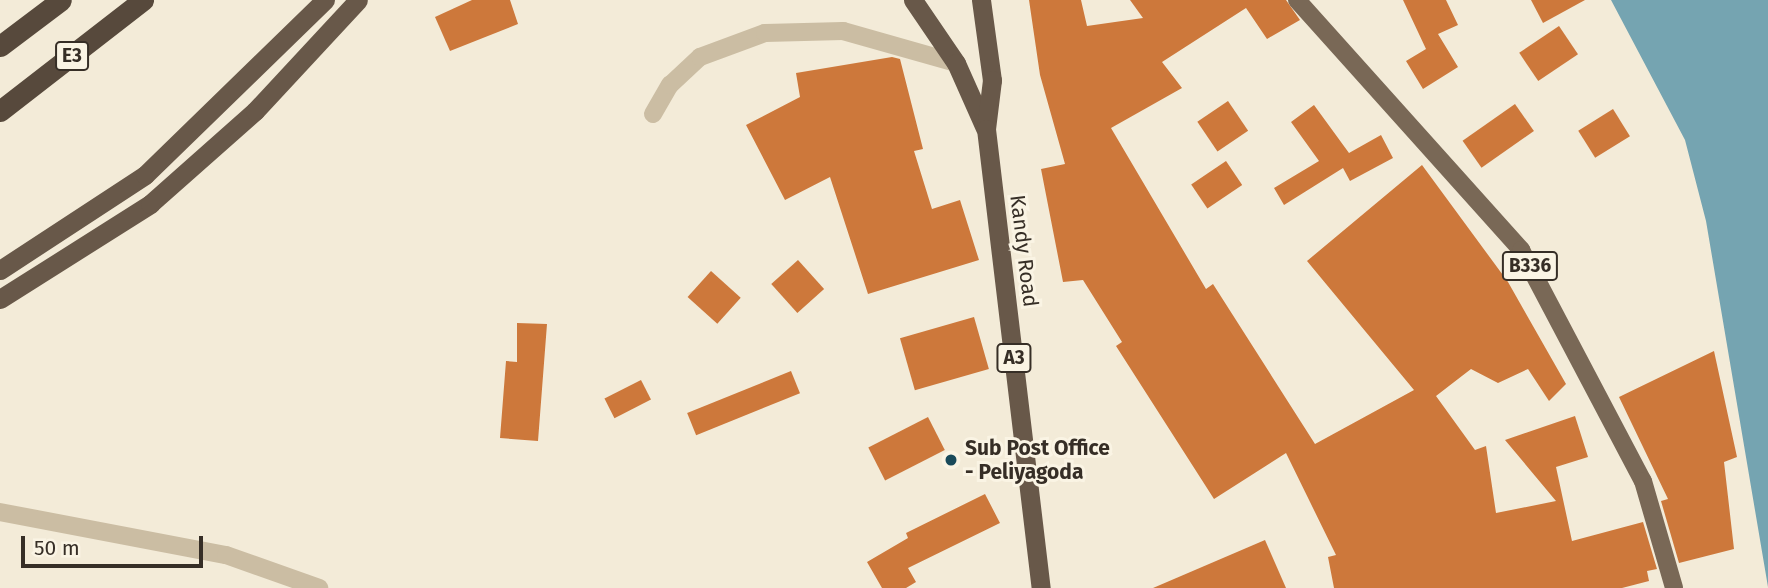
<!DOCTYPE html>
<style>
body{margin:0}
#map{position:relative;width:1768px;height:588px;overflow:hidden;background:#f3ebd8;font-family:"Fira Sans",sans-serif}
div>[style]{position:absolute}
[style*='--x']{left:calc(var(--x)*1px);top:calc(var(--y)*1px);width:calc(var(--w)*1px);rotate:calc(var(--a)*1deg)}
.water>*{inset:0;background:#75a4b1}
.building>*{inset:0;background:#cd783b;transform-origin:0 0}
.minor>*{height:18px;margin:-9px;padding:0 9px;transform-origin:9px;border-radius:9px;background:#cbbda3}
.primary>*{height:18px;margin:-9px;padding:0 9px;transform-origin:9px;border-radius:9px;background:#796856}
.trunk>*{height:19px;margin:-9.5px;padding:0 9.5px;transform-origin:9.5px;border-radius:9.5px;background:#685849}
.motorway>*{height:21px;margin:-10.5px;padding:0 10.5px;transform-origin:10.5px;border-radius:10.5px;background:#57493c}
.dots>*{width:19px;height:19px;translate:-50% -50%;box-sizing:border-box;border:4px solid #faf4e4;border-radius:50%}
span{translate:-50% -50%;white-space:nowrap;text-align:center;line-height:1.15;-webkit-text-stroke:6px #faf4e4;paint-order:stroke}
.shield-label span{padding:2px 5px;background:#faf4e4;border:2px solid;border-radius:5px;-webkit-text-stroke-width:0}
.shield-label{font-size:19px;color:#362e26;font-weight:700}
.street-label{font-size:21px;color:#362e26}
.poi-label{font-size:21px;color:#362e26;font-weight:700}
.left{translate:0 -50%;text-align:left}
.scale{position:absolute;left:21px;top:536px;width:182px;height:32px;box-sizing:border-box;border:4px solid #362e26;border-top:0;padding-left:9px;font-size:21px;line-height:24px;white-space:nowrap;color:#362e26;-webkit-text-stroke:5px #faf4e4;paint-order:stroke}
</style>
<div id="map">
<div class="water">
<div style="clip-path:polygon(1611px 0,1768px 0,1768px 587px,1706px 221px,1685px 140px)"></div>
</div>
<div class="building">
<div style="clip-path:polygon(472px 0,510px 0,518px 24px,450px 51px,435px 17px)"></div>
<div style="clip-path:polygon(1029px 0,1081px 0,1087px 26px,1143px 18px,1130px 0,1286px 0,1300px 20px,1267px 39px,1246px 8px,1162px 62px,1182px 88px,1111px 128px,1206px 289px,1213px 284px,1315px 444px,1414px 390px,1307px 261px,1422px 165px,1508px 282px,1566px 384px,1549px 401px,1528px 369px,1498px 383px,1471px 369px,1436px 396px,1475px 450px,1486px 446px,1496px 513px,1556px 501px,1505px 440px,1575px 416px,1588px 457px,1556px 467px,1572px 541px,1643px 522px,1657px 569px,1647px 571px,1649px 581px,1622px 588px,1334px 588px,1328px 557px,1336px 555px,1286px 453px,1214px 499px,1116px 346px,1122px 342px,1083px 280px,1063px 282px,1041px 169px,1065px 164px,1040px 75px)"></div>
<div style="clip-path:polygon(1403px 0,1446px 0,1458px 25px,1438px 34px,1458px 67px,1423px 89px,1406px 61px,1426px 49px)"></div>
<div style="clip-path:polygon(1531px 0,1585px 0,1543px 23px)"></div>
<div style="left:1559px;top:26px;width:34px;height:48px;rotate:56deg"></div>
<div style="clip-path:polygon(892px 57px,900px 59px,923px 149px,914px 151px,932px 209px,960px 200px,979px 260px,868px 294px,830px 177px,785px 200px,746px 125px,800px 97px,796px 73px)"></div>
<div style="left:1228px;top:101px;width:36px;height:37px;rotate:56deg"></div>
<div style="left:1515px;top:104px;width:33px;height:64px;rotate:55deg"></div>
<div style="clip-path:polygon(1314px 105px,1349px 153px,1381px 135px,1393px 158px,1350px 181px,1343px 168px,1284px 205px,1274px 188px,1319px 161px,1291px 122px)"></div>
<div style="left:1613px;top:109px;width:32px;height:41px;rotate:58deg"></div>
<div style="left:1226px;top:161px;width:29px;height:42px;rotate:56deg"></div>
<div style="left:798px;top:260px;width:39px;height:36px;rotate:48deg"></div>
<div style="left:711px;top:271px;width:40px;height:35px;rotate:42deg"></div>
<div style="left:974px;top:317px;width:54px;height:77px;rotate:74deg"></div>
<div style="clip-path:polygon(517px 323px,547px 324px,538px 441px,500px 438px,506px 361px,517px 362px)"></div>
<div style="clip-path:polygon(1714px 351px,1737px 457px,1724px 462px,1734px 549px,1679px 563px,1661px 501px,1668px 499px,1619px 397px)"></div>
<div style="left:791px;top:371px;width:24px;height:112px;rotate:68deg"></div>
<div style="left:641px;top:380px;width:22px;height:41px;rotate:63deg"></div>
<div style="left:928px;top:417px;width:37px;height:67px;rotate:63deg"></div>
<div style="clip-path:polygon(985px 494px,1000px 523px,908px 568px,916px 582px,906px 588px,882px 588px,867px 562px,908px 538px,906px 533px)"></div>
<div style="clip-path:polygon(1265px 540px,1286px 588px,1153px 588px)"></div>
</div>
<div class="minor">
<div style="--x:653;--y:114;--w:34;--a:-60"></div>
<div style="--x:670;--y:85;--w:41;--a:-43"></div>
<div style="--x:700;--y:57;--w:69;--a:-20.3"></div>
<div style="--x:765;--y:33;--w:78;--a:-1.5"></div>
<div style="--x:843;--y:31;--w:117;--a:15.8"></div>
<div style="--x:0;--y:512;--w:230;--a:10.8"></div>
<div style="--x:226;--y:555;--w:99;--a:19.5"></div>
</div>
<div class="primary">
<div style="--x:1297;--y:0;--w:336;--a:48.1"></div>
<div style="--x:1521;--y:250;--w:261;--a:62.2"></div>
<div style="--x:1643;--y:481;--w:111;--a:73.8"></div>
</div>
<div class="trunk">
<div style="--x:913;--y:0;--w:76;--a:55.7"></div>
<div style="--x:956;--y:63;--w:71;--a:66"></div>
<div style="--x:981;--y:0;--w:81;--a:82.2"></div>
<div style="--x:992;--y:80;--w:49;--a:97"></div>
<div style="--x:986;--y:129;--w:462;--a:83.2"></div>
<div style="--x:0;--y:270;--w:173;--a:-33.2"></div>
<div style="--x:145;--y:175;--w:251;--a:-44.2"></div>
<div style="--x:0;--y:299;--w:178;--a:-32.3"></div>
<div style="--x:150;--y:204;--w:140;--a:-41.5"></div>
<div style="--x:255;--y:111;--w:151;--a:-47.1"></div>
</div>
<div class="motorway">
<div style="--x:0;--y:46;--w:76;--a:-37"></div>
<div style="--x:0;--y:111;--w:181;--a:-37.8"></div>
</div>
<div class="dots">
<div style="left:951px;top:460px;background:#194a5a"></div>
</div>
<div class="shield-label">
<span style="left:72px;top:56px">E3</span>
<span style="left:1530px;top:266px">B336</span>
<span style="left:1014px;top:358px">A3</span>
</div>
<div class="street-label">
<span style="left:1024px;top:251px;rotate:83deg">Kandy Road</span>
</div>
<div class="poi-label">
<span class="left" style="left:965px;top:460px">Sub Post Office<br>- Peliyagoda</span>
</div>
<div class="scale">50 m</div>
</div>
